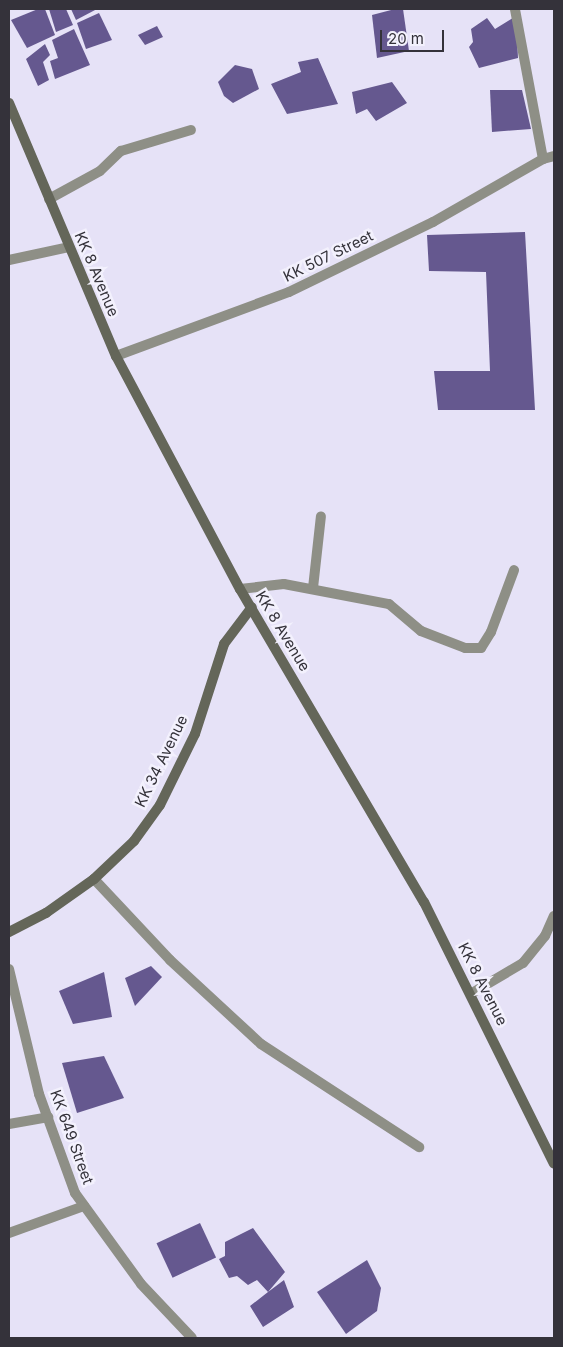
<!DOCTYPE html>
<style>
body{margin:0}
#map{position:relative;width:563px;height:1347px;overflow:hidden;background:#e6e2f7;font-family:Inter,sans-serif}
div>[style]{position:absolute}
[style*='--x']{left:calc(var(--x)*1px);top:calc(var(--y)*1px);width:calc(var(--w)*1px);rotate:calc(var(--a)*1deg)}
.building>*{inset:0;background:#65588f;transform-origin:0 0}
.minor>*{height:10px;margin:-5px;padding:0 5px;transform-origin:5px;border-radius:5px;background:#8e8f86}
.secondary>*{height:10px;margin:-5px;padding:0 5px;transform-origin:5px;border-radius:5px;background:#646659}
span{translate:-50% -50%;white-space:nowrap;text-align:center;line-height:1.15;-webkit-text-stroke:5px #f3f1fd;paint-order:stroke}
.street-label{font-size:15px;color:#34323a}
.frame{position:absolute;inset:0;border:10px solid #34323a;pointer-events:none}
.scale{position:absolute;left:380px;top:30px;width:64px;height:22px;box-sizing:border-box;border:2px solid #34323a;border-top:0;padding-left:6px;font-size:15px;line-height:18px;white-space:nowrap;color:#34323a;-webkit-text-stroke:4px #f3f1fd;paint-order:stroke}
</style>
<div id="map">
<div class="building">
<div style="clip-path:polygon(38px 9px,45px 9px,55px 35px,27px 48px,11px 20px)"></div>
<div style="clip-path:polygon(49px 9px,66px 9px,73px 25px,56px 32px)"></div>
<div style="clip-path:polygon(71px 9px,97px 9px,76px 20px)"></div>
<div style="clip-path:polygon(395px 9px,403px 9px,409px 51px,377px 58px,372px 15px)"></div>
<div style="clip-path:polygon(99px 13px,112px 40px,86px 49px,77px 23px)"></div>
<div style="clip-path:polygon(516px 16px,518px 58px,479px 68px,469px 47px,473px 42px,471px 29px,487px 18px,495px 29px)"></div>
<div style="clip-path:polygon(157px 26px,163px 37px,145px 45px,138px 35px)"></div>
<div style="clip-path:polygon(74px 29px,90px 65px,55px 79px,50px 61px,58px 58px,52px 40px)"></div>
<div style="clip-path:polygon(45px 44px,50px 55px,43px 62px,49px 80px,38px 86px,26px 59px)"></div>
<div style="clip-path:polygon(318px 58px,338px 104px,287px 114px,271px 84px,301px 72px,298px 62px)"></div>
<div style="clip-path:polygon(235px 65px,252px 69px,259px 89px,233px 103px,224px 96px,218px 82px)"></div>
<div style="clip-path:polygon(392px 82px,407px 103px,376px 121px,367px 109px,356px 114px,352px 92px)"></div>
<div style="clip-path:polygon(490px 90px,522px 90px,531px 129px,492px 132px)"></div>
<div style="clip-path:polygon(525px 232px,535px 410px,438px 410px,434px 371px,490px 371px,486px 272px,429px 271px,427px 235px)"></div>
<div style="clip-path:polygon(151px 966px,162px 977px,135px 1006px,125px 978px)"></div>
<div style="clip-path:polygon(104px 972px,112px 1017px,73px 1024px,59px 991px)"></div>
<div style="clip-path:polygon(104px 1056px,124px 1098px,77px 1113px,62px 1063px)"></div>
<div style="left:200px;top:1223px;width:38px;height:48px;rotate:65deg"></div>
<div style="clip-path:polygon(253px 1228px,285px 1272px,268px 1292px,284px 1280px,294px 1307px,263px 1327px,250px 1306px,268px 1292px,257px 1280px,248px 1285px,237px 1276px,229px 1278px,219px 1259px,225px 1256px,225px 1242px)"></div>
<div style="clip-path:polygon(367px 1260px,381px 1288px,377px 1311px,346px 1334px,317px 1292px)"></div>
</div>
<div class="minor">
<div style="--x:543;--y:159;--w:11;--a:-15"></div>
<div style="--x:49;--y:199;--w:58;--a:-28.8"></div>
<div style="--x:100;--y:171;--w:29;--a:-44"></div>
<div style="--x:121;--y:151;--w:73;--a:-16.7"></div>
<div style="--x:9;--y:260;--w:61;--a:-12.2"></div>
<div style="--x:116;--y:356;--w:184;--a:-20.3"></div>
<div style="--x:289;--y:292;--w:160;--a:-25.9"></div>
<div style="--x:433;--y:222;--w:127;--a:-29.8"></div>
<div style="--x:543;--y:159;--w:153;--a:-100.6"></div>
<div style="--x:313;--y:588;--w:72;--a:-83.7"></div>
<div style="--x:240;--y:589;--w:44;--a:-6.5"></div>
<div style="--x:284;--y:584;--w:107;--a:10.8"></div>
<div style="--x:389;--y:604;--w:42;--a:40.2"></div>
<div style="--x:421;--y:631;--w:47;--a:21.1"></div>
<div style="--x:465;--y:648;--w:16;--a:0"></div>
<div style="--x:481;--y:648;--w:19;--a:-58"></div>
<div style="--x:491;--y:632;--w:66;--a:-69.6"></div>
<div style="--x:94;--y:879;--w:111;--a:46.8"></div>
<div style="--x:170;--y:960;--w:124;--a:42.7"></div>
<div style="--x:261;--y:1044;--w:189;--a:33.1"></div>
<div style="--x:9;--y:969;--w:129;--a:76.5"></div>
<div style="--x:39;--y:1094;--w:105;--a:70"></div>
<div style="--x:75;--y:1193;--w:112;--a:54"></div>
<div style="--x:141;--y:1284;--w:74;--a:46.6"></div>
<div style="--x:472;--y:993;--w:59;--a:-30.5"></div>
<div style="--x:523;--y:963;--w:35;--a:-51"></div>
<div style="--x:545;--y:936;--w:22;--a:-66"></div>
<div style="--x:9;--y:1124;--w:40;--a:-10"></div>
<div style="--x:9;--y:1233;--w:80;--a:-19.8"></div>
</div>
<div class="secondary">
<div style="--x:9;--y:103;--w:275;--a:67.1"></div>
<div style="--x:116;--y:356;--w:264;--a:62"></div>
<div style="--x:240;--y:589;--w:363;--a:59.6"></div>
<div style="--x:424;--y:902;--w:292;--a:63.6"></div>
<div style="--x:9;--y:932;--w:42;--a:-27.2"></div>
<div style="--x:46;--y:913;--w:59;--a:-35.3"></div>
<div style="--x:94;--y:879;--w:55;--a:-43.5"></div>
<div style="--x:134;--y:841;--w:44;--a:-54.2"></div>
<div style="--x:160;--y:805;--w:79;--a:-63.8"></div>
<div style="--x:195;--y:734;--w:95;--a:-72.1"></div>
<div style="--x:224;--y:644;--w:46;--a:-52.9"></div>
</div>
<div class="street-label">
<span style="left:328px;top:256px;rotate:-26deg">KK 507 Street</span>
<span style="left:97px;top:274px;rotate:67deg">KK 8 Avenue</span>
<span style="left:283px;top:631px;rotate:59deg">KK 8 Avenue</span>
<span style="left:161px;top:761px;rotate:-64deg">KK 34 Avenue</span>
<span style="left:483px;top:984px;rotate:63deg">KK 8 Avenue</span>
<span style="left:72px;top:1137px;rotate:70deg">KK 649 Street</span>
</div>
<div class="frame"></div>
<div class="scale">20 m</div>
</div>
